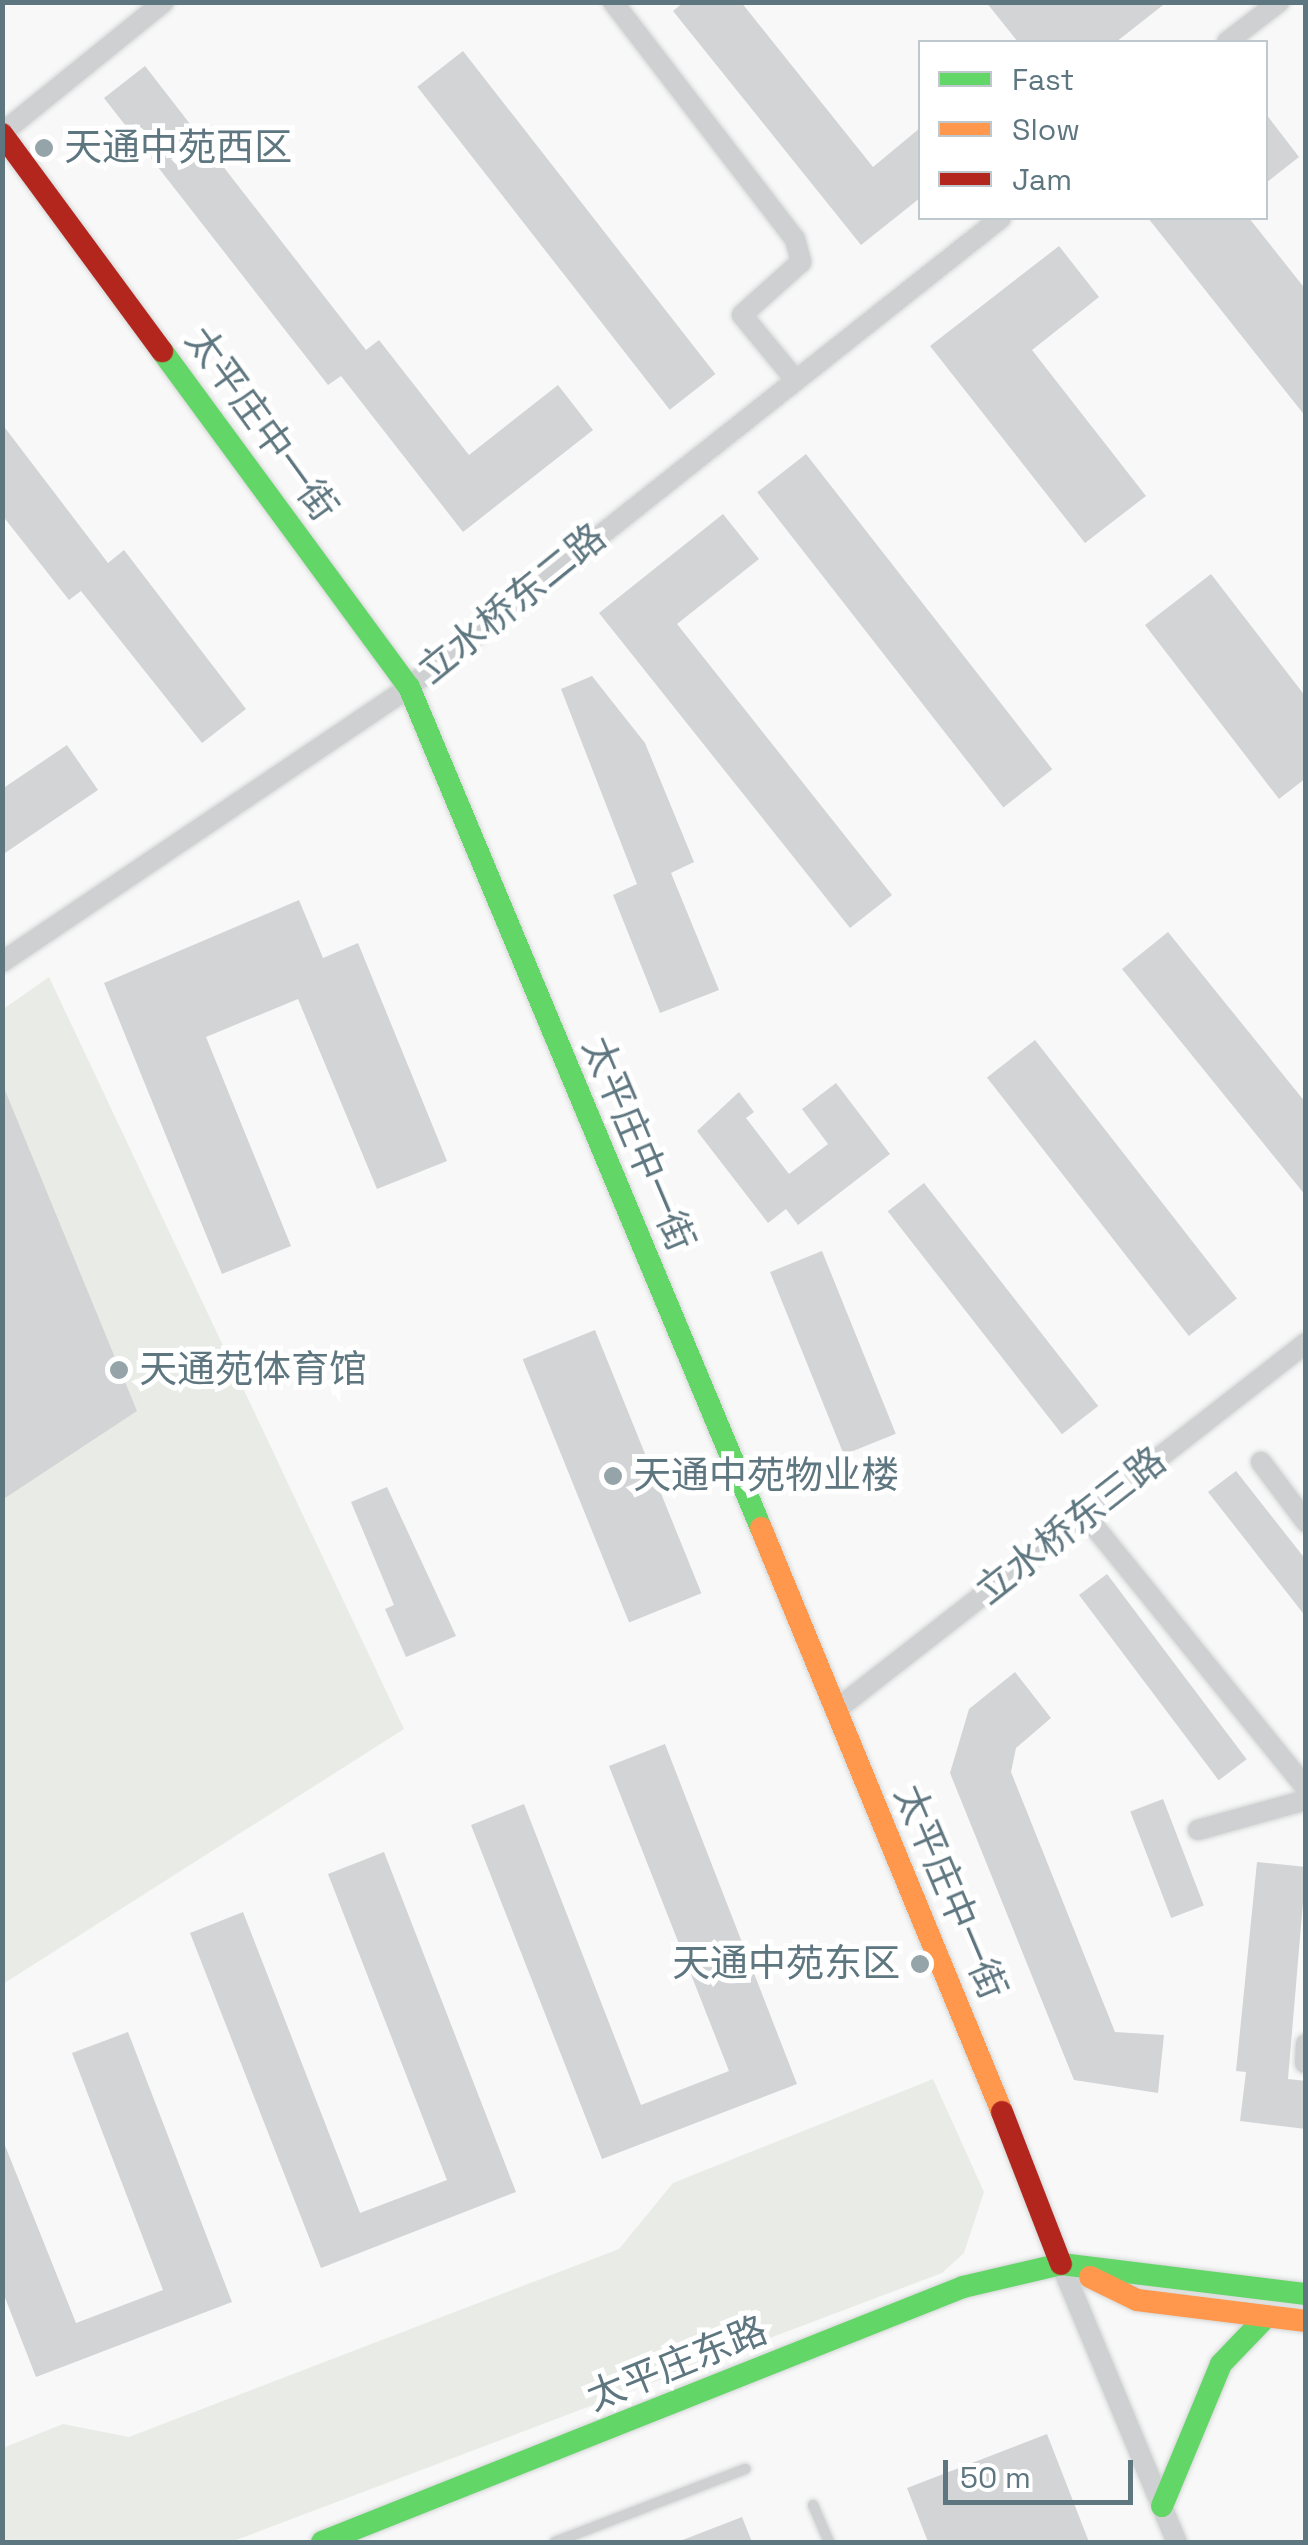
<!DOCTYPE html>
<meta charset="utf-8">
<style>
body{margin:0}
#map{position:relative;width:1308px;height:2545px;overflow:hidden;background:#f8f8f8;font-family:"Space Grotesk","Noto Sans SC",sans-serif}
div>[style]{position:absolute}
[style*='--x']{left:calc(var(--x)*1px);top:calc(var(--y)*1px);width:calc(var(--w)*1px);rotate:calc(var(--a)*1deg)}
.green>*{inset:0;background:#e9ece6}
.building>*{inset:0;background:#d2d4d5;transform-origin:0 0}
.roads{filter:drop-shadow(0 0 2px #d4d6d6) drop-shadow(0 0 2px #d4d6d6)}
.lane>*{height:10px;margin:-5px;padding:0 5px;transform-origin:5px;border-radius:5px;background:#ced0d1}
.street>*{height:20px;margin:-10px;padding:0 10px;transform-origin:10px;border-radius:10px;background:#ced0d1}
.fast>*{height:22px;margin:-11px;padding:0 11px;transform-origin:11px;border-radius:11px;background:#63d668}
.slow>*{height:22px;margin:-11px;padding:0 11px;transform-origin:11px;border-radius:11px;background:#ff974d}
.jam>*{height:22px;margin:-11px;padding:0 11px;transform-origin:11px;border-radius:11px;background:#b3261e}
.dots>*{width:28px;height:28px;translate:-50% -50%;box-sizing:border-box;border:5px solid #fff;border-radius:50%}
span{translate:-50% -50%;white-space:nowrap;text-align:center;line-height:1.15;-webkit-text-stroke:10px #fff;paint-order:stroke}
.poi-label{font-size:38px;color:#5e767f}
.left{translate:0 -50%;text-align:left}
.right{translate:-100% -50%;text-align:right}
.street-label{font-size:38px;color:#5e767f}
.frame{position:absolute;inset:0;border:5px solid #5e767f;pointer-events:none}
.legend{position:absolute;left:918px;top:40px;width:350px;height:180px;box-sizing:border-box;background:#fff;border:2px solid #bfc8cc;margin:0;padding:12px 18px;list-style:none;font-size:30px;color:#5e767f}
.legend li{display:flex;align-items:center;gap:20px;height:50px}
.legend b{width:50px;border:2px solid #bfc8cc}
.scale{position:absolute;left:943px;top:2460px;width:190px;height:45px;box-sizing:border-box;border:5px solid #5e767f;border-top:0;padding-left:12px;font-size:30px;line-height:35px;white-space:nowrap;color:#5e767f;-webkit-text-stroke:8px #fff;paint-order:stroke}
</style>
<div id="map">
<div class="green">
<div style="clip-path:polygon(49px 977px,404px 1729px,3px 1984px,2px 1010px)"></div>
<div style="clip-path:polygon(933px 2079px,984px 2192px,964px 2253px,942px 2273px,231px 2542px,3px 2542px,3px 2448px,63px 2424px,129px 2437px,619px 2249px,673px 2183px)"></div>
</div>
<div class="building">
<div style="clip-path:polygon(684px 2px,741px 2px,873px 167px,920px 128px,920px 198px,861px 245px,673px 11px)"></div>
<div style="clip-path:polygon(986px 2px,1167px 2px,1116px 42px,1018px 42px)"></div>
<div style="left:463px;top:51px;width:410px;height:58px;rotate:52deg"></div>
<div style="clip-path:polygon(145px 66px,366px 350px,379px 340px,469px 455px,558px 385px,593px 430px,463px 532px,341px 376px,328px 385px,104px 98px)"></div>
<div style="clip-path:polygon(1266px 114px,1299px 157px,1266px 183px)"></div>
<div style="clip-path:polygon(1148px 218px,1249px 218px,1306px 290px,1306px 417px)"></div>
<div style="clip-path:polygon(1059px 246px,1099px 297px,1032px 350px,1146px 496px,1085px 543px,930px 346px)"></div>
<div style="clip-path:polygon(2px 424px,108px 563px,124px 550px,246px 709px,202px 743px,81px 591px,69px 600px,2px 515px)"></div>
<div style="left:806px;top:454px;width:400px;height:62px;rotate:52deg"></div>
<div style="clip-path:polygon(723px 514px,759px 559px,677px 624px,892px 895px,850px 928px,599px 613px)"></div>
<div style="clip-path:polygon(1211px 574px,1306px 697px,1306px 778px,1279px 799px,1145px 625px)"></div>
<div style="clip-path:polygon(592px 676px,645px 743px,694px 862px,671px 873px,719px 990px,660px 1013px,613px 895px,637px 884px,561px 689px)"></div>
<div style="clip-path:polygon(67px 745px,98px 790px,2px 855px,2px 789px)"></div>
<div style="clip-path:polygon(299px 900px,323px 958px,358px 943px,447px 1161px,377px 1189px,298px 999px,206px 1037px,291px 1246px,222px 1274px,104px 983px)"></div>
<div style="clip-path:polygon(1168px 932px,1306px 1103px,1306px 1196px,1122px 969px)"></div>
<div style="left:1035px;top:1040px;width:328px;height:61px;rotate:52deg"></div>
<div style="clip-path:polygon(2px 1083px,137px 1411px,2px 1500px)"></div>
<div style="clip-path:polygon(836px 1083px,890px 1154px,798px 1225px,786px 1209px,768px 1223px,697px 1131px,739px 1092px,754px 1112px,746px 1118px,789px 1174px,828px 1144px,802px 1109px)"></div>
<div style="left:924px;top:1183px;width:283px;height:46px;rotate:52deg"></div>
<div style="left:822px;top:1251px;width:197px;height:56px;rotate:68deg"></div>
<div style="left:595px;top:1330px;width:284px;height:78px;rotate:68deg"></div>
<div style="clip-path:polygon(1236px 1471px,1306px 1560px,1306px 1617px,1208px 1492px)"></div>
<div style="clip-path:polygon(387px 1487px,456px 1636px,406px 1657px,385px 1609px,394px 1605px,351px 1502px)"></div>
<div style="left:1107px;top:1574px;width:232px;height:35px;rotate:53deg"></div>
<div style="clip-path:polygon(1015px 1672px,1051px 1718px,1016px 1748px,1011px 1772px,1115px 2032px,1164px 2035px,1158px 2093px,1074px 2080px,950px 1773px,969px 1709px)"></div>
<div style="clip-path:polygon(665px 1744px,797px 2084px,602px 2159px,471px 1825px,524px 1804px,641px 2105px,729px 2071px,609px 1766px)"></div>
<div style="left:1163px;top:1799px;width:114px;height:35px;rotate:69deg"></div>
<div style="clip-path:polygon(384px 1852px,516px 2192px,321px 2268px,190px 1933px,243px 1912px,360px 2213px,447px 2180px,328px 1874px)"></div>
<div style="clip-path:polygon(1257px 1862px,1306px 1867px,1288px 2079px,1306px 2081px,1306px 2129px,1240px 2121px,1246px 2072px,1236px 2071px)"></div>
<div style="clip-path:polygon(128px 2032px,232px 2302px,36px 2377px,2px 2290px,2px 2138px,76px 2323px,163px 2290px,72px 2053px)"></div>
<div style="clip-path:polygon(1047px 2434px,1089px 2542px,928px 2542px,907px 2488px)"></div>
<div style="clip-path:polygon(742px 2517px,752px 2542px,680px 2542px,680px 2541px)"></div>
</div>
<div class="roads">
<div class="lane">
<div style="--x:813;--y:2505;--w:40;--a:66.6"></div>
<div style="--x:555;--y:2542;--w:204;--a:-21"></div>
</div>
<div class="street">
<div style="--x:613;--y:2;--w:299;--a:52.5"></div>
<div style="--x:795;--y:239;--w:24;--a:75"></div>
<div style="--x:801;--y:262;--w:79;--a:138.1"></div>
<div style="--x:742;--y:315;--w:82;--a:50.5"></div>
<div style="--x:1227;--y:42;--w:66;--a:-37.6"></div>
<div style="--x:2;--y:133;--w:208;--a:-39"></div>
<div style="--x:2;--y:962;--w:491;--a:-34"></div>
<div style="--x:409;--y:687;--w:755;--a:-38.39"></div>
<div style="--x:1261;--y:1462;--w:75;--a:53.1"></div>
<div style="--x:1085;--y:1515;--w:351;--a:51"></div>
<div style="--x:837;--y:1709;--w:595;--a:-37.97"></div>
<div style="--x:1198;--y:1830;--w:112;--a:-15.5"></div>
<div style="--x:1305;--y:2063;--w:19;--a:-87"></div>
<div style="--x:1061;--y:2264;--w:301;--a:67.4"></div>
</div>
<div class="fast">
<div style="--x:162;--y:351;--w:417;--a:53.7"></div>
<div style="--x:409;--y:687;--w:912;--a:67.29"></div>
<div style="--x:1162;--y:2506;--w:154;--a:-67.4"></div>
<div style="--x:1221;--y:2364;--w:66;--a:-46.2"></div>
<div style="--x:322;--y:2542;--w:690;--a:-21.69"></div>
<div style="--x:963;--y:2287;--w:101;--a:-13.2"></div>
<div style="--x:1061;--y:2264;--w:247;--a:7"></div>
</div>
<div class="slow">
<div style="--x:761;--y:1528;--w:632;--a:67.58"></div>
<div style="--x:1090;--y:2277;--w:52;--a:26.1"></div>
<div style="--x:1137;--y:2300;--w:170;--a:7.1"></div>
</div>
<div class="jam">
<div style="--x:2;--y:134;--w:270;--a:53.6"></div>
<div style="--x:1002;--y:2112;--w:163;--a:68.8"></div>
</div>
</div>
<div class="dots">
<div style="left:44px;top:148px;background:#94a4a9"></div>
<div style="left:119px;top:1370px;background:#94a4a9"></div>
<div style="left:613px;top:1476px;background:#94a4a9"></div>
<div style="left:920px;top:1964px;background:#94a4a9"></div>
</div>
<div class="poi-label">
<span class="left" style="left:64px;top:148px">天通中苑西区</span>
<span class="left" style="left:139px;top:1370px">天通苑体育馆</span>
<span class="left" style="left:633px;top:1476px">天通中苑物业楼</span>
<span class="right" style="left:900px;top:1964px">天通中苑东区</span>
</div>
<div class="street-label">
<span style="left:261px;top:424px;rotate:54deg">太平庄中一街</span>
<span style="left:512px;top:604px;rotate:-39deg">立水桥东二路</span>
<span style="left:638px;top:1144px;rotate:67deg">太平庄中一街</span>
<span style="left:1071px;top:1526px;rotate:-38deg">立水桥东三路</span>
<span style="left:950px;top:1892px;rotate:67deg">太平庄中一街</span>
<span style="left:677px;top:2364px;rotate:-22deg">太平庄东路</span>
</div>
<div class="frame"></div>
<ul class="legend">
<li><b style="height:12px;background:#63d668"></b>Fast</li>
<li><b style="height:12px;background:#ff974d"></b>Slow</li>
<li><b style="height:12px;background:#b3261e"></b>Jam</li>
</ul>
<div class="scale">50 m</div>
</div>
